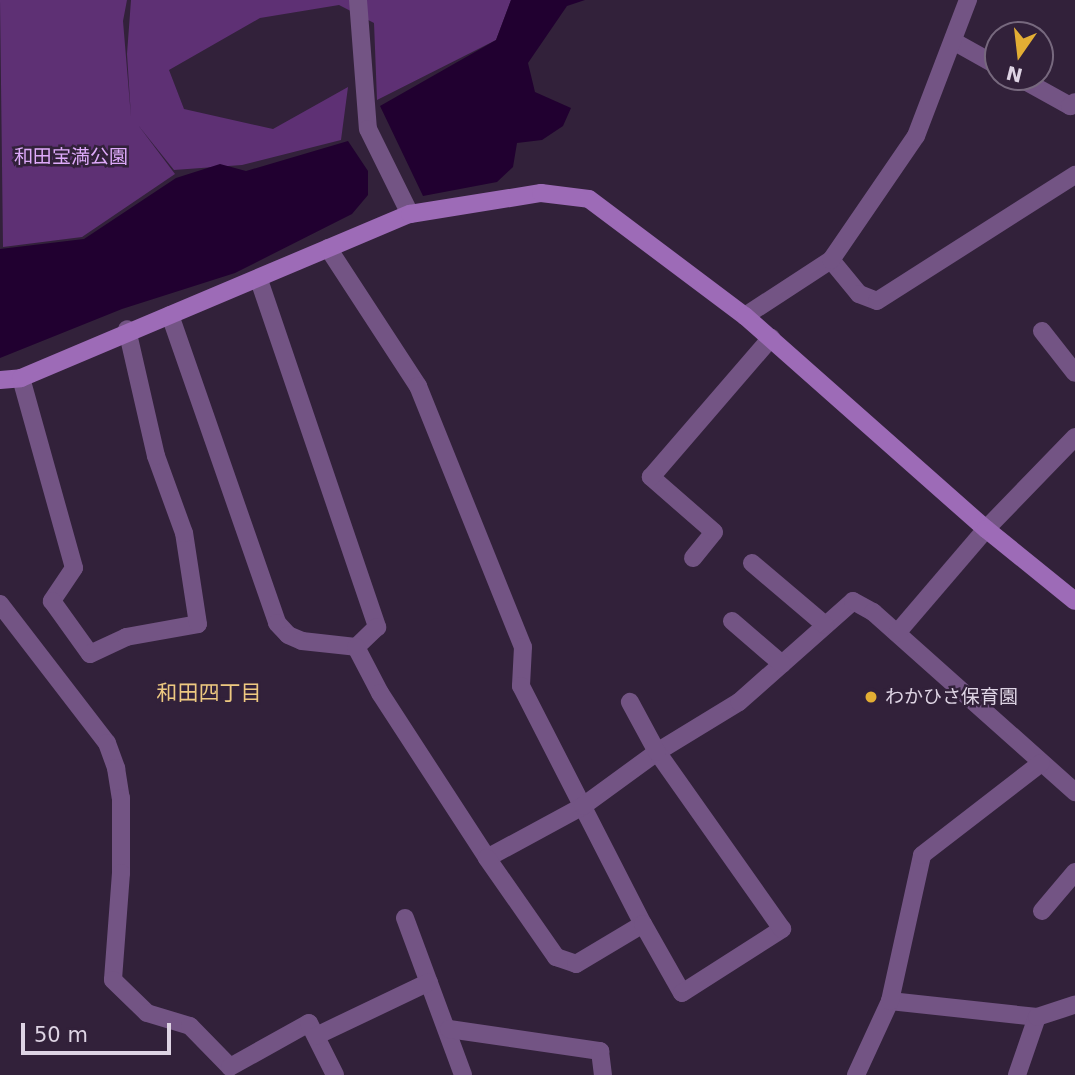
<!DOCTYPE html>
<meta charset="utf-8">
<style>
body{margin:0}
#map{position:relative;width:1075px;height:1075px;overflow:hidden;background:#32213a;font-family:"DejaVu Sans","Noto Sans JP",sans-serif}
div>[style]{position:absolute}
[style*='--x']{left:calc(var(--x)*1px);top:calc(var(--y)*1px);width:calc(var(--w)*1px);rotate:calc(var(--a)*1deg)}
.green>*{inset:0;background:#5e3074}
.water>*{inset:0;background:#210030}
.street>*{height:18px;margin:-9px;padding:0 9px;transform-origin:9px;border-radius:9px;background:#735484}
.secondary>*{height:18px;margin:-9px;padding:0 9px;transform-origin:9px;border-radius:9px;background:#9d6bb7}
.dots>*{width:19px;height:19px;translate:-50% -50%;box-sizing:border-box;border:4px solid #32213a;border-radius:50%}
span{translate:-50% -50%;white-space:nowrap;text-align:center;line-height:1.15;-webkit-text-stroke:5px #32213a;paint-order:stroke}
.park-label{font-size:19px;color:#deaafa}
.poi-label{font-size:19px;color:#ded4e4}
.left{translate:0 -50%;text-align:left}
.neighbourhood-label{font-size:21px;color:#eec981}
.north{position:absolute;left:984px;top:21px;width:70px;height:70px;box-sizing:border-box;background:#32213a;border:2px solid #77697e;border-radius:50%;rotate:194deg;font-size:19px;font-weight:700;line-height:28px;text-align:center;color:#ded4e4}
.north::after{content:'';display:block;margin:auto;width:24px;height:32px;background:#e3ae34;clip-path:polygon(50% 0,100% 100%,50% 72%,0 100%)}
.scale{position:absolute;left:21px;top:1023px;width:150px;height:32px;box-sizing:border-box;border:4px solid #ded4e4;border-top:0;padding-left:9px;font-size:21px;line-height:24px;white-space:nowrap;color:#ded4e4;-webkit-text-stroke:5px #32213a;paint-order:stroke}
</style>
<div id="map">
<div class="green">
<div style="clip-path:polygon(0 0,127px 0,123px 21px,131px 117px,127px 54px,131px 0,511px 0,496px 40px,377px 100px,374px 23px,339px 5px,260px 18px,169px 70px,184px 109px,273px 129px,348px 87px,341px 140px,242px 165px,174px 170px,138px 125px,175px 174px,82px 237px,3px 247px)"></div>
</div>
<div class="water">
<div style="clip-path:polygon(511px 0,585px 0,567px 6px,528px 63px,535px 92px,571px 108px,563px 126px,542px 140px,517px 143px,513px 167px,497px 182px,423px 196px,380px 106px,496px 40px)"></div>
<div style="clip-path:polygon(348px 141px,368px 171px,368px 195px,352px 214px,235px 273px,122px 309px,0 358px,0 249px,84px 239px,176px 178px,220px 164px,246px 171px)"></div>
</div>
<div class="street">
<div style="--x:358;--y:0;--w:129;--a:85.6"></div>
<div style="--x:368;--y:129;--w:95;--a:63.7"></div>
<div style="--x:953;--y:41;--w:51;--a:29.1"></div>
<div style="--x:1018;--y:77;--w:60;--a:29.1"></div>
<div style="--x:1070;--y:106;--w:6;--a:-39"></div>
<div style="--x:328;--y:248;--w:165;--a:56.9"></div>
<div style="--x:418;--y:386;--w:281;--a:68.1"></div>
<div style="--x:523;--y:647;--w:39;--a:93"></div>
<div style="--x:521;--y:686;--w:267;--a:62.9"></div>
<div style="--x:831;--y:260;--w:44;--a:50.5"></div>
<div style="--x:859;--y:294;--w:19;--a:21"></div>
<div style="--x:877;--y:301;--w:235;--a:-32.5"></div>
<div style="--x:259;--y:280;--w:367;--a:71.2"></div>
<div style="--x:377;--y:627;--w:29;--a:136"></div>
<div style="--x:170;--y:315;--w:326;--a:70.8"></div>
<div style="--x:277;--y:623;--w:16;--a:47"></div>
<div style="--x:288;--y:635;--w:15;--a:23"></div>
<div style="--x:302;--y:641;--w:54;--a:6.3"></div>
<div style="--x:356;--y:647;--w:52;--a:62.4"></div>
<div style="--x:380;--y:693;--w:197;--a:57"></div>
<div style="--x:487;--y:858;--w:109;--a:-28.4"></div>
<div style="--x:583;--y:806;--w:92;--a:-36.1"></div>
<div style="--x:657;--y:752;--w:96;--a:-31.4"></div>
<div style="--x:739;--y:702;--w:152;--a:-41.5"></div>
<div style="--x:853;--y:601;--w:23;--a:29"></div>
<div style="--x:873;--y:612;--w:271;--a:41.7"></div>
<div style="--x:745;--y:316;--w:103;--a:-33.1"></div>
<div style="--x:831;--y:260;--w:150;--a:-55.6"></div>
<div style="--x:916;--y:136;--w:146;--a:-69.1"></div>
<div style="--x:1042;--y:331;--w:53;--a:51.8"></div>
<div style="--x:21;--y:378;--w:197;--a:74.4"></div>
<div style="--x:74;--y:568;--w:40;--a:124"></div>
<div style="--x:52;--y:601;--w:65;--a:54.4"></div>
<div style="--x:90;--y:654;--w:40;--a:-25"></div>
<div style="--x:126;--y:637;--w:73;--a:-10.2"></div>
<div style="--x:198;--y:624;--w:92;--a:-98.7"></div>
<div style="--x:184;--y:533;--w:82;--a:-110"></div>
<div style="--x:156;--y:456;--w:130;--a:-102.9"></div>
<div style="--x:693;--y:558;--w:33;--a:-51"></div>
<div style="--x:714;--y:532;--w:84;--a:-138.9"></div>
<div style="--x:651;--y:477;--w:184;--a:-49.2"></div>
<div style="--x:752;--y:563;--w:96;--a:40.3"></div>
<div style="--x:0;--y:604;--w:175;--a:52.4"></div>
<div style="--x:107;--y:743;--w:27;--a:70"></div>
<div style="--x:116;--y:768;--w:30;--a:81"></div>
<div style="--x:121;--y:798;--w:75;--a:90"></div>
<div style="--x:121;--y:873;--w:107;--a:94.3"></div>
<div style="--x:113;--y:980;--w:47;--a:44.1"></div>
<div style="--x:147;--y:1013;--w:45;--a:16.8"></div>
<div style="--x:190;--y:1026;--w:57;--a:45.7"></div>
<div style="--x:230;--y:1067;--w:90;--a:-29.1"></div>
<div style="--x:309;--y:1023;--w:58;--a:63.4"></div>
<div style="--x:732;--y:621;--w:66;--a:40.7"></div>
<div style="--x:897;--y:633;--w:137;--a:-49.4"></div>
<div style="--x:986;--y:529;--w:128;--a:-45.9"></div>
<div style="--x:487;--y:858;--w:121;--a:55.1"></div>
<div style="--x:556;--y:957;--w:21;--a:19"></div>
<div style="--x:576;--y:964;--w:78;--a:-30.8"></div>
<div style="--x:643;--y:924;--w:79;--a:60.5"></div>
<div style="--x:682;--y:993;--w:119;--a:-32.6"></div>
<div style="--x:782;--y:929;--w:217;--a:-125.2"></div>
<div style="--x:657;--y:752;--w:57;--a:-118.4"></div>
<div style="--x:1042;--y:911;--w:51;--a:-49.8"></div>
<div style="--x:405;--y:918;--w:167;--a:69.7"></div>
<div style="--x:890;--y:1001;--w:148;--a:6.2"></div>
<div style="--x:449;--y:1029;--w:153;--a:8.3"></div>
<div style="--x:600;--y:1051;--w:24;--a:83"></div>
<div style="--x:316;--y:1036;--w:125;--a:-25.5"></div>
<div style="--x:856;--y:1075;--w:81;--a:-65.3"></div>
<div style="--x:890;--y:1001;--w:149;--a:-77.6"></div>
<div style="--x:922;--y:855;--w:150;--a:-37.7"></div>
<div style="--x:1017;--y:1075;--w:61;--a:-71"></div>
<div style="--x:1037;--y:1017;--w:40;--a:-18"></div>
</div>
<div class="secondary">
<div style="--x:0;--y:380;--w:21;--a:-5"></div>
<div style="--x:21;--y:378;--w:422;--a:-22.9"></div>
<div style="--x:410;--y:214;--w:133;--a:-9.1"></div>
<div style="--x:541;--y:193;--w:48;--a:7.1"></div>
<div style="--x:589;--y:199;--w:195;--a:36.9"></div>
<div style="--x:745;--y:316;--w:322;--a:41.5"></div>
<div style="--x:986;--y:529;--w:114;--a:39"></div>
</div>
<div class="dots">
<div style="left:871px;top:697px;background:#e3ae34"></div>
</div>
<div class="park-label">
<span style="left:71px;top:157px">和田宝満公園</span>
</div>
<div class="poi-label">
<span class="left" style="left:885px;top:697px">わかひさ保育園</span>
</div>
<div class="neighbourhood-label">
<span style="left:209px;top:693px">和田四丁目</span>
</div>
<div class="north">N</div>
<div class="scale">50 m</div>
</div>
